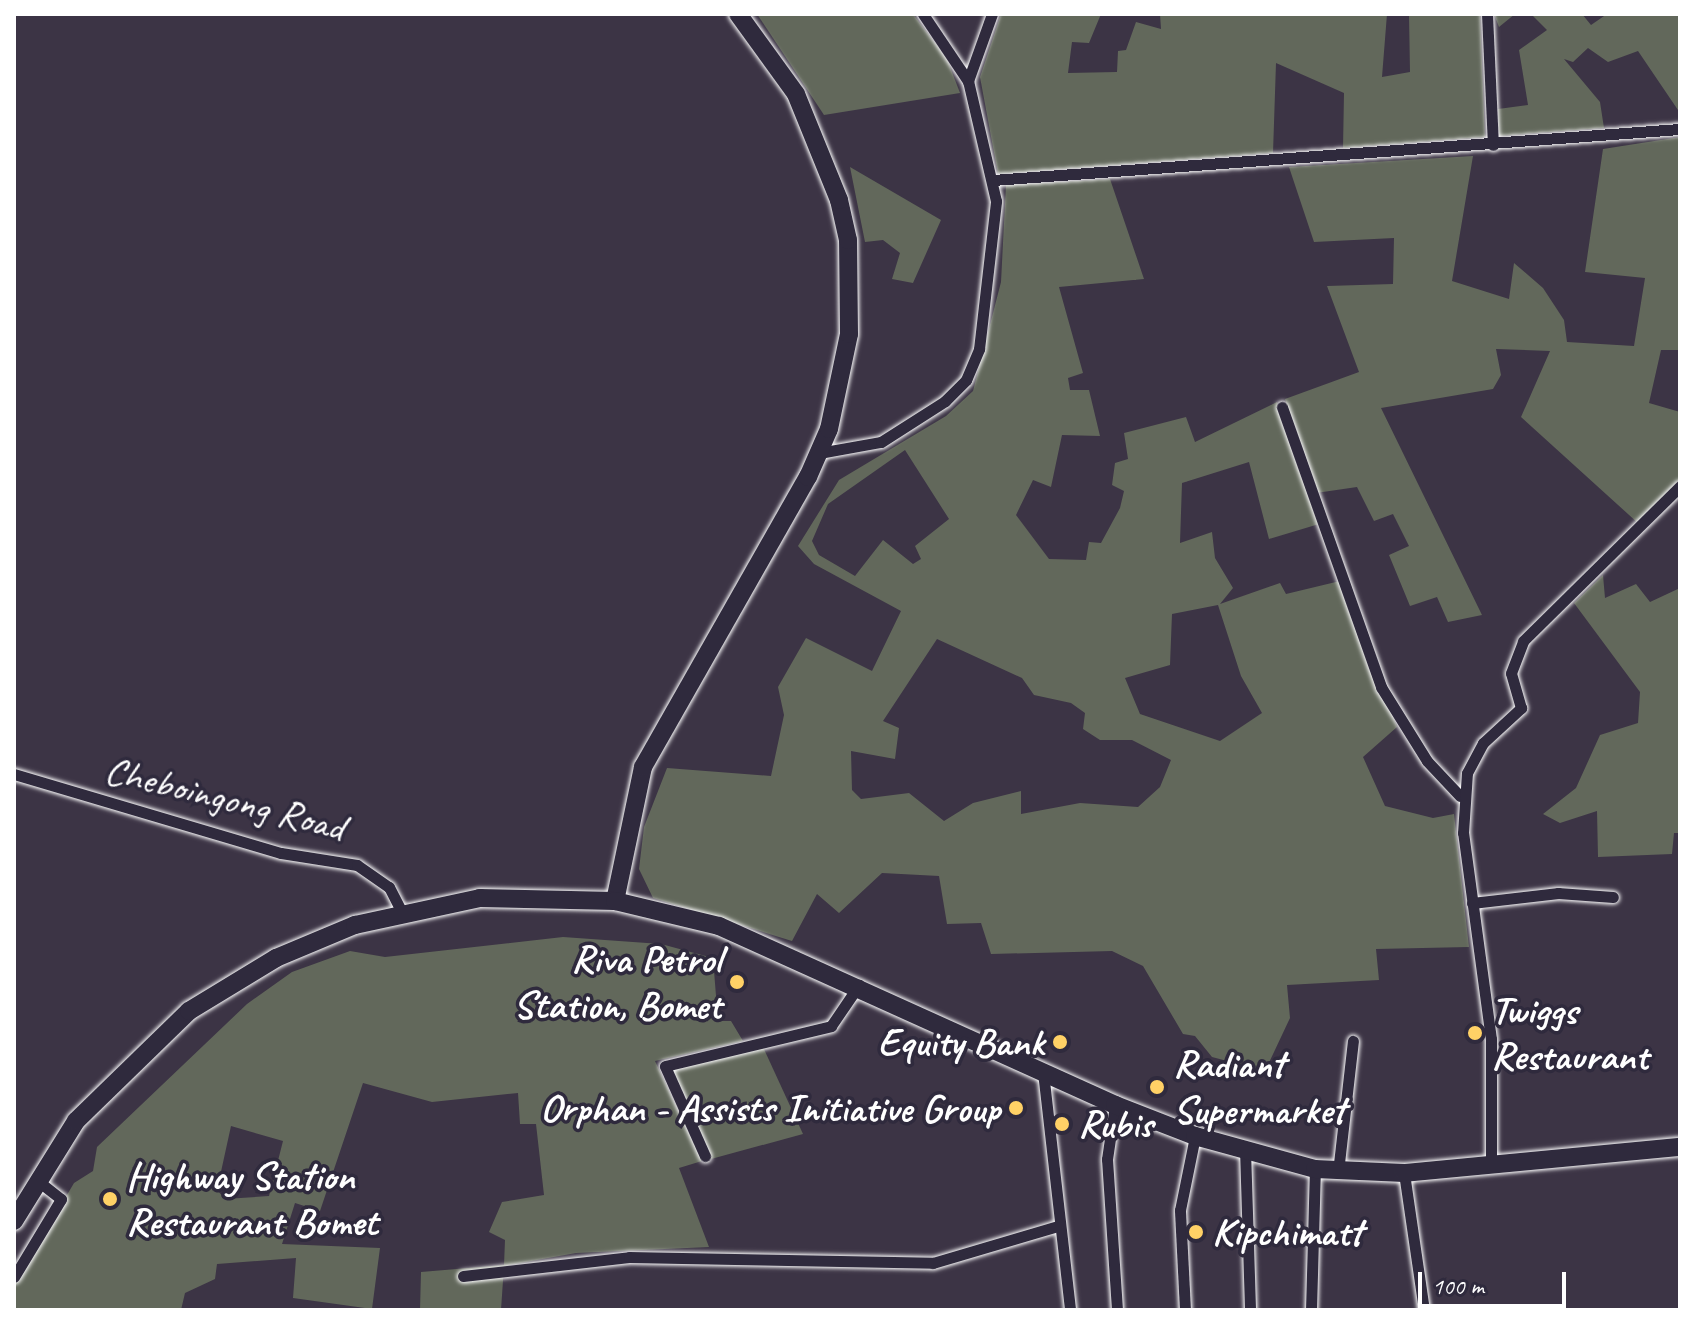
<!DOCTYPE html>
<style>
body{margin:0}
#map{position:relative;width:1694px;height:1324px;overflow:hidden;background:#3c3445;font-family:Caveat,sans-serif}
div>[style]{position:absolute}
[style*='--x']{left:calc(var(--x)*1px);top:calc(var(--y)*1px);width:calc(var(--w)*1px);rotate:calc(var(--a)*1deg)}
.green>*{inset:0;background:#62685b}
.roads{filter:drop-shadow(0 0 2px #fff) drop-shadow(0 0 2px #fff)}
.minor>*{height:11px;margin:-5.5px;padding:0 5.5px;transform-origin:5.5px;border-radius:5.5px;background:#2f2a3d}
.primary>*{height:18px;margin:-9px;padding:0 9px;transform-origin:9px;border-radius:9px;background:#2f2a3d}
.trunk>*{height:18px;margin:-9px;padding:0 9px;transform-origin:9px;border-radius:9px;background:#2f2a3d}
.dots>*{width:22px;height:22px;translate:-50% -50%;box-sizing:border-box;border:4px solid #2f2a3d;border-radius:50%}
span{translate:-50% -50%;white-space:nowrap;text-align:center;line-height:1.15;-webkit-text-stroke:7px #2f2a3d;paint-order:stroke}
.street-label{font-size:40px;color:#fff}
.poi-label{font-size:40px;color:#fff;font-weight:700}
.right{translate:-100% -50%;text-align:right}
.left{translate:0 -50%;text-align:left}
.frame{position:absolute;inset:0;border:16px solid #fff;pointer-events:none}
.scale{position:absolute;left:1418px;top:1272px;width:148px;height:36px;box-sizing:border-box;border:4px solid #fff;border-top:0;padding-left:10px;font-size:24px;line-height:28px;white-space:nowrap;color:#fff;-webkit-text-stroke:6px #2f2a3d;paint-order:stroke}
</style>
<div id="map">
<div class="green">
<div style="clip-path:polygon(757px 14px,913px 14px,947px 59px,960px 93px,824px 115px)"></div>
<div style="clip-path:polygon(1001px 14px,1101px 14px,1089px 43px,1072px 42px,1068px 73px,1117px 72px,1118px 51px,1126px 50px,1136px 22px,1161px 29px,1160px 14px,1387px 14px,1382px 77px,1410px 72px,1409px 14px,1480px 14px,1485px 137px,1343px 148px,1344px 93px,1276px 63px,1273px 153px,998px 174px,980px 77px)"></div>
<div style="clip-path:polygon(1494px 14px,1582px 14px,1591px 25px,1607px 14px,1680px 14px,1680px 113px,1638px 51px,1608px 62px,1588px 48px,1573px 62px,1564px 59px,1600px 102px,1604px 128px,1499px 136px,1498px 109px,1528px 105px,1519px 50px,1547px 30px,1533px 16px,1515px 14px,1499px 27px)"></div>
<div style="clip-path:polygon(1680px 137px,1680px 350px,1661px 350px,1649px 403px,1680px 412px,1680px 480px,1639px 524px,1521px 417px,1550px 351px,1496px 349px,1501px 375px,1493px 389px,1381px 408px,1482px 615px,1448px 622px,1437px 597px,1410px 606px,1389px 555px,1409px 546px,1393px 514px,1374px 521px,1357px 487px,1316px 493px,1285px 399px,1359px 372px,1327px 286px,1393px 284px,1394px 238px,1314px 242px,1289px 167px,1473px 156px,1452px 281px,1509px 299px,1514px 263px,1543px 288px,1564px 320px,1567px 342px,1634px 346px,1645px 278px,1585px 272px,1603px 149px)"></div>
<div style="clip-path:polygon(850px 167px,941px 220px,913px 283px,892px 279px,900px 253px,883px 240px,865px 242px)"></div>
<div style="clip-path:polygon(evenodd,1110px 179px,1144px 279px,1059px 287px,1083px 373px,1068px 378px,1070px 390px,1089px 390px,1100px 436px,1062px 435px,1051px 487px,1033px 480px,1016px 515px,1049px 559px,1086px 560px,1089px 542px,1101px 543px,1120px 508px,1124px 491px,1112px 485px,1115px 463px,1128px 459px,1124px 433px,1186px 417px,1195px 442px,1277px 402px,1319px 524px,1269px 539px,1249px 462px,1182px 483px,1180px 543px,1212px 532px,1215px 558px,1233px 588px,1220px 604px,1280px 583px,1286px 594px,1340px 581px,1397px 727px,1363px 757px,1385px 806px,1433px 818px,1454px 814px,1469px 947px,1376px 949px,1379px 980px,1287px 985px,1290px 1018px,1265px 1071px,1212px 1057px,1195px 1036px,1183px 1034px,1143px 966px,1112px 951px,991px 954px,981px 923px,947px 924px,939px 876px,882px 873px,839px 913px,817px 894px,792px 941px,653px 898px,639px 869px,644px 827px,667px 768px,771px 776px,784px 715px,778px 687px,806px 638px,872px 671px,901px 611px,814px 564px,798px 546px,839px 480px,946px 416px,973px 391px,1001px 282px,1006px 185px,1110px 179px,905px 450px,949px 519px,915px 546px,921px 559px,913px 564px,883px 540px,855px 576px,819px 555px,812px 541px,828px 504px,905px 450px,1110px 179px,1218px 605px,1241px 676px,1262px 713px,1220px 741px,1140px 714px,1125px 678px,1170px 665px,1172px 614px,1218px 605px,1110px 179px,937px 639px,1022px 678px,1034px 695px,1071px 703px,1085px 713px,1083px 729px,1100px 740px,1132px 740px,1171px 760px,1160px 787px,1138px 807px,1080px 803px,1021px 814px,1021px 791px,973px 803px,944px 821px,909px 793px,861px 799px,852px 790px,851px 751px,895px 759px,899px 728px,883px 721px,937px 639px)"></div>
<div style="clip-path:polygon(1603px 575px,1605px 598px,1636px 584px,1650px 602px,1680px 588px,1680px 833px,1674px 833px,1672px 854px,1598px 857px,1597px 811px,1560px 823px,1543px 814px,1576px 788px,1600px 735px,1638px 723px,1640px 692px,1574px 603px)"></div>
<div style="clip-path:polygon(evenodd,563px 937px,661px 944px,713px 958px,718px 1021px,731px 1021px,743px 1041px,655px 1061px,702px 1161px,679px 1168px,709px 1247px,576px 1253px,504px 1266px,501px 1310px,420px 1310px,421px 1272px,504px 1265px,505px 1240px,489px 1232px,502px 1202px,544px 1195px,536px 1124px,520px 1124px,518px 1093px,432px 1102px,363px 1083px,320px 1211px,295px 1203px,282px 1244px,380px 1248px,372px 1309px,293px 1298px,296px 1258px,217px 1264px,215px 1279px,185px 1293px,181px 1310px,14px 1310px,14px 1285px,74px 1183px,93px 1171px,97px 1147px,247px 1004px,292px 972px,350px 951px,385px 957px,563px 937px,231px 1126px,283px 1141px,269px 1196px,225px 1199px,217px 1190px,231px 1126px)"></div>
<div style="clip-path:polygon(763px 1047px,803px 1134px,711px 1159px,671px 1069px)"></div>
</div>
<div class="roads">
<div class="minor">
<div style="--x:1487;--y:14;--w:131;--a:87.4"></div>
<div style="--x:968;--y:81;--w:71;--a:-70.3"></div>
<div style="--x:993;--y:180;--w:689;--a:-4.25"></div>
<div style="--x:1282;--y:407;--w:297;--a:70.5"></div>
<div style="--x:1381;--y:687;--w:87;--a:58.1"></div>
<div style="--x:1427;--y:761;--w:48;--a:46.7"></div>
<div style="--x:819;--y:453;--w:63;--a:-10.1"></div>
<div style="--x:881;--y:442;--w:76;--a:-32.6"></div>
<div style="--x:945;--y:401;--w:30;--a:-45"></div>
<div style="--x:966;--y:380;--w:34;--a:-67"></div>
<div style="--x:979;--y:349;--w:149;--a:-83.4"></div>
<div style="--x:996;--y:201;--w:123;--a:-103.1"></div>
<div style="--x:968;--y:81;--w:81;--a:-123.9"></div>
<div style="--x:14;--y:774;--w:278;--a:16.5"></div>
<div style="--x:281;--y:853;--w:77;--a:9"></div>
<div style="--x:357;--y:865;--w:39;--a:35"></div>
<div style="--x:389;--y:887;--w:27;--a:63"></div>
<div style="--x:1472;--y:903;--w:87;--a:-6.6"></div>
<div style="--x:1558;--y:893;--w:55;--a:4.2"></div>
<div style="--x:1043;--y:1072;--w:240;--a:83.5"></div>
<div style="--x:1115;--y:1105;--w:55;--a:98.4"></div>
<div style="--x:1107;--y:1159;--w:151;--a:86.2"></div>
<div style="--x:1245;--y:1149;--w:161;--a:88.2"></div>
<div style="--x:705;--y:1156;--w:98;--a:-114"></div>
<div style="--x:665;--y:1066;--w:171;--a:-13.5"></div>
<div style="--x:831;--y:1026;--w:50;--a:-55.7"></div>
<div style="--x:1491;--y:1164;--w:125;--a:-90"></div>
<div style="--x:1491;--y:1039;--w:208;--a:-97.7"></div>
<div style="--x:1463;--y:833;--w:60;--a:-86.2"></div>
<div style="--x:1467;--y:773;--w:34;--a:-62"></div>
<div style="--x:1483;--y:743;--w:52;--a:-42.6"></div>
<div style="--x:1521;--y:708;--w:36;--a:-106"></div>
<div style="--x:1511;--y:673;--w:34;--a:-69"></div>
<div style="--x:1523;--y:641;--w:221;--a:-44.6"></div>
<div style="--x:1338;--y:1172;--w:132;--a:-83.5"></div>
<div style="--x:1404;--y:1173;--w:138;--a:81.7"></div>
<div style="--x:463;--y:1276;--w:167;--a:-6.5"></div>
<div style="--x:629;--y:1257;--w:304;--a:1.1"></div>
<div style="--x:933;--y:1263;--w:130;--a:-16.5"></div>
<div style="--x:14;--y:1277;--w:91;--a:-58.9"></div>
<div style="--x:61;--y:1199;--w:31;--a:-142"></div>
<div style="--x:1185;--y:1310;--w:100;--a:-92.9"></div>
<div style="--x:1180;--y:1210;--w:76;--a:-78.5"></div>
<div style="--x:1311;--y:1310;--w:141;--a:-88.4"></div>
</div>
<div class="primary">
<div style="--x:615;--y:901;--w:137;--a:-78.2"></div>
<div style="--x:643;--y:767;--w:334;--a:-60.4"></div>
<div style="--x:808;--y:477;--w:52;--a:-66.4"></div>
<div style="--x:829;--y:429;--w:97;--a:-78.1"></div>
<div style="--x:849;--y:334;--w:94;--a:-90.6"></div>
<div style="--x:848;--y:240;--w:41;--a:-102.7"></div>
<div style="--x:839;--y:200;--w:114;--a:-112.1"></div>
<div style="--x:796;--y:94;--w:99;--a:-125.9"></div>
</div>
<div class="trunk">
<div style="--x:14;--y:1221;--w:118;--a:-58.2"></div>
<div style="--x:76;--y:1121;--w:158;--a:-44.2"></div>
<div style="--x:189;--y:1011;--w:102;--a:-31.3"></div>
<div style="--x:276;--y:958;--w:86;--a:-22.7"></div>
<div style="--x:355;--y:925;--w:128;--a:-12.2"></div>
<div style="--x:480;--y:898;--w:135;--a:1.3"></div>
<div style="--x:615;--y:901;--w:107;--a:13.5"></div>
<div style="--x:719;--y:926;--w:435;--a:24.3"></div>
<div style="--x:1115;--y:1105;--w:86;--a:21.2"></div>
<div style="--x:1195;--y:1136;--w:124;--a:15.4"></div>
<div style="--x:1315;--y:1169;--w:89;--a:2.6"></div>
<div style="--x:1404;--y:1173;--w:277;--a:-5.4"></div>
</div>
</div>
<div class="dots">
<div style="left:737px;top:982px;background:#ffd166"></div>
<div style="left:1475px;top:1033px;background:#ffd166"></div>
<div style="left:1060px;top:1042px;background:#ffd166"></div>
<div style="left:1157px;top:1087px;background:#ffd166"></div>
<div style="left:1016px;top:1108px;background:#ffd166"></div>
<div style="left:1062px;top:1124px;background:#ffd166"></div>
<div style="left:110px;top:1199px;background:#ffd166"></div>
<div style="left:1196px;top:1232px;background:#ffd166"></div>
</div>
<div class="street-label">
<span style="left:225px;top:798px;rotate:14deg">Cheboingong Road</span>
</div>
<div class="poi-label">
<span class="right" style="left:721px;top:982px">Riva Petrol<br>Station, Bomet</span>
<span class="left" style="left:1491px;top:1033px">Twiggs<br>Restaurant</span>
<span class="right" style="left:1044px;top:1042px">Equity Bank</span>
<span class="left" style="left:1173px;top:1087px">Radiant<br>Supermarket</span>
<span class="right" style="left:1000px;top:1108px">Orphan - Assists Initiative Group</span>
<span class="left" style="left:1078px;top:1124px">Rubis</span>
<span class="left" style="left:126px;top:1199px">Highway Station<br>Restaurant Bomet</span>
<span class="left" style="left:1212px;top:1232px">Kipchimatt</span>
</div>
<div class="frame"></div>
<div class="scale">100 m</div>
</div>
